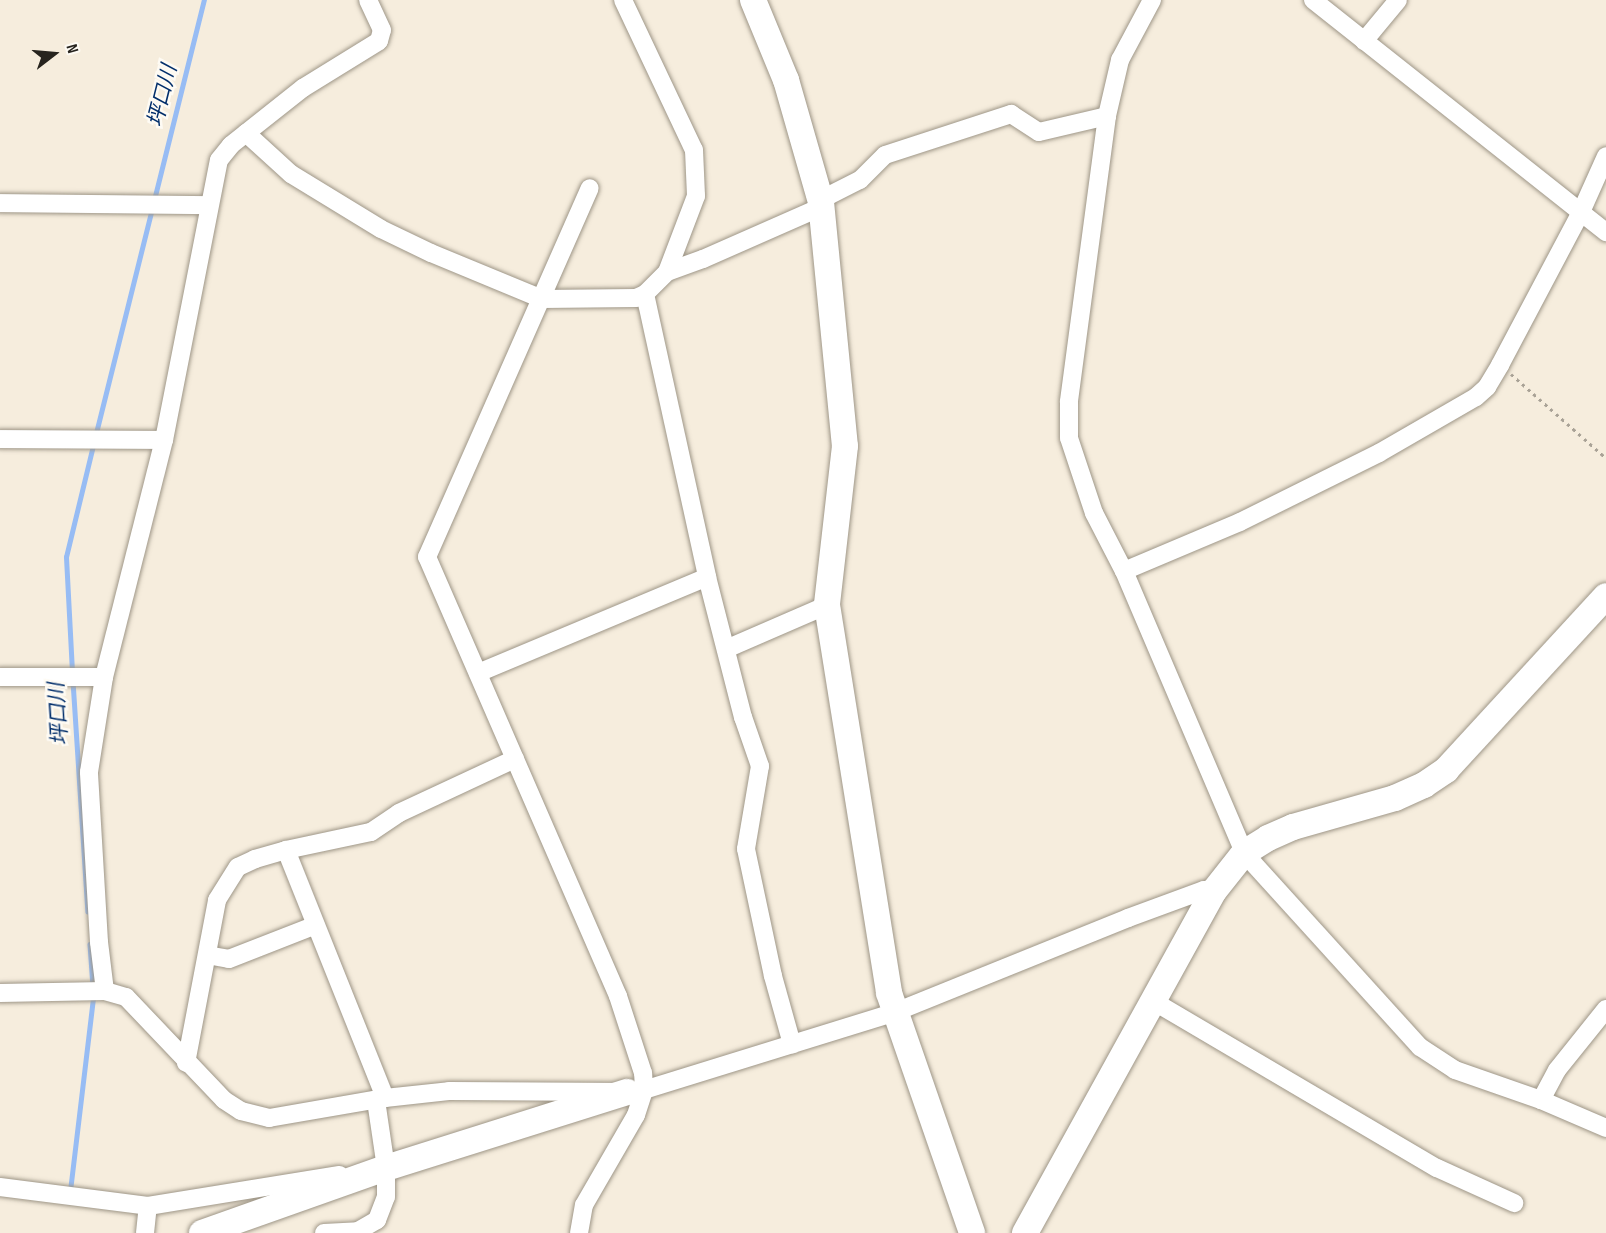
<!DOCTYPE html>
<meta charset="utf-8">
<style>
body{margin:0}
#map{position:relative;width:1606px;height:1233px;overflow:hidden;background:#f6eddd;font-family:"Sofia Sans Condensed","Noto Sans JP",sans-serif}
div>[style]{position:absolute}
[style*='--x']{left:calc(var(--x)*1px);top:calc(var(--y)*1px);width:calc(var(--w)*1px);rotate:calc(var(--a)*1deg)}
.stream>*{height:4.5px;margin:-2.25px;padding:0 2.25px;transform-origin:2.25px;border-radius:2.25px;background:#97bcf4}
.path>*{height:3px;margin-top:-1.5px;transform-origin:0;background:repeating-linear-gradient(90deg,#a9a296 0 3px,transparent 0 7.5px)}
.roads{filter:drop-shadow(0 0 2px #9e9687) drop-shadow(0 0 2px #9e9687)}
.street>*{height:18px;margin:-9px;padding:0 9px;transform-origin:9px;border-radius:9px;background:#fff}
.secondary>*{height:26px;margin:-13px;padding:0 13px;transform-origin:13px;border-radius:13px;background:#fff}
span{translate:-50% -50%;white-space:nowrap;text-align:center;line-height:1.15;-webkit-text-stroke:5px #fefbf4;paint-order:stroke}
.water-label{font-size:21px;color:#032f6b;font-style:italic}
.north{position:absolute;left:24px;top:24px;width:60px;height:60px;-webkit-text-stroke:4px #fefbf4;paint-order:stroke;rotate:74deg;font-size:16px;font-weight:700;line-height:24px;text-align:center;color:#27241e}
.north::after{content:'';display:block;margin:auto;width:21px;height:27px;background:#27241e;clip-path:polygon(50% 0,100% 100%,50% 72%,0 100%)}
</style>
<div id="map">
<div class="stream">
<div style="--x:154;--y:200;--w:206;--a:-76"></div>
<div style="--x:96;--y:433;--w:228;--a:-76"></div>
<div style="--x:72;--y:672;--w:115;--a:-93"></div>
<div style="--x:66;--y:557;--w:115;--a:-76.4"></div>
<div style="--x:73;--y:681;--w:231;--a:86.3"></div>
<div style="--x:90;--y:944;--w:39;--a:86"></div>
<div style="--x:70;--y:1191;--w:195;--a:-83.2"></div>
</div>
<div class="path">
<div style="--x:1511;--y:374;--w:127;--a:41.5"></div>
</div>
<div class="roads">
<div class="street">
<div style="--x:623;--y:0;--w:166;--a:64.7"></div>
<div style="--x:694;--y:150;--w:46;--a:87.5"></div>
<div style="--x:696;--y:196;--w:81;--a:110.9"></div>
<div style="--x:1152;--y:0;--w:68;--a:118.1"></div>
<div style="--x:1120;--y:60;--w:57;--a:103.1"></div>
<div style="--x:1107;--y:116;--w:289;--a:97.6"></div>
<div style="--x:1069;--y:402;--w:36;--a:90"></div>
<div style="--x:1069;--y:438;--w:79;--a:71.6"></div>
<div style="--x:1094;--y:513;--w:65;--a:62.7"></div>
<div style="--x:1124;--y:571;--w:306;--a:66.9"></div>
<div style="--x:1244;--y:853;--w:262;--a:47.8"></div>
<div style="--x:1420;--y:1047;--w:42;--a:33.3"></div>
<div style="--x:1455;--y:1070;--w:91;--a:19.2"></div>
<div style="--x:1313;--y:0;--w:374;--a:38.4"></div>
<div style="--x:1364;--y:41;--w:53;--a:-50.3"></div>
<div style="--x:246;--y:133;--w:61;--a:42.3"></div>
<div style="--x:291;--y:174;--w:105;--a:31.4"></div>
<div style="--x:381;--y:229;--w:55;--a:25.6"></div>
<div style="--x:431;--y:253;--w:120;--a:22.5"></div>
<div style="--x:542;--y:299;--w:94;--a:-0.6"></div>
<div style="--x:636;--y:298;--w:10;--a:-24"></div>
<div style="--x:645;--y:294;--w:31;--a:-45"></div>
<div style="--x:667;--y:272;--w:38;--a:-20"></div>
<div style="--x:703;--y:259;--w:121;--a:-23.8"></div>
<div style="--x:814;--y:210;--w:20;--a:-45"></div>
<div style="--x:828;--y:196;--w:36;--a:-27"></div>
<div style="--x:860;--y:180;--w:35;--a:-45"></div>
<div style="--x:885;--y:155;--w:133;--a:-18"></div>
<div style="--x:1011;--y:114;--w:33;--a:33"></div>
<div style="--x:1039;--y:132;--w:70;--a:-13.2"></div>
<div style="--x:0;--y:203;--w:208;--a:0.6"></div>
<div style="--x:645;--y:294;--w:290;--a:77.6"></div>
<div style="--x:707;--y:577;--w:145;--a:75.6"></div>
<div style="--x:743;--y:717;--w:52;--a:70.9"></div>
<div style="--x:760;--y:766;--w:84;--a:99.6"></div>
<div style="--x:746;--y:849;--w:130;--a:78"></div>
<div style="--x:773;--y:976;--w:71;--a:74.4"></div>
<div style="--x:0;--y:439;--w:164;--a:0.3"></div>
<div style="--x:1124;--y:571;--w:126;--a:-22.9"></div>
<div style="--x:1240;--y:522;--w:155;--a:-26.4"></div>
<div style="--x:1379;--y:453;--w:112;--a:-30"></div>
<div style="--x:1476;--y:397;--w:15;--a:-42"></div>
<div style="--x:1487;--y:387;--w:26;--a:-59"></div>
<div style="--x:1500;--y:365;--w:173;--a:-62.1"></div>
<div style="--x:1581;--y:212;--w:61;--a:-65.9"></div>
<div style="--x:726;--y:649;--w:110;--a:-23.5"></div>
<div style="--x:478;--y:673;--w:248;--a:-22.7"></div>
<div style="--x:0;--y:677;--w:104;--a:0"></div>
<div style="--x:286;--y:850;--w:267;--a:68.2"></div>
<div style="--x:207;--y:955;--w:22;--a:10"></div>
<div style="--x:229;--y:959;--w:93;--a:-21.3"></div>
<div style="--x:105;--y:991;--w:49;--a:-97"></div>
<div style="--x:99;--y:942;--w:170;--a:-93.4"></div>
<div style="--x:89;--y:772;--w:96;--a:-81"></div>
<div style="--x:104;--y:677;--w:244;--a:-75.8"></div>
<div style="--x:164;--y:440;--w:285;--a:-78.9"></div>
<div style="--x:219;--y:160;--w:19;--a:-51"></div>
<div style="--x:231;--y:145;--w:92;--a:-38.4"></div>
<div style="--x:303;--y:88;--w:89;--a:-31.7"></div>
<div style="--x:379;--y:41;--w:11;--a:-75"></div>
<div style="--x:382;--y:30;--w:33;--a:-115"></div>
<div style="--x:0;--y:993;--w:105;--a:-1.1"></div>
<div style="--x:105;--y:991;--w:22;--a:16"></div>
<div style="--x:126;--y:997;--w:142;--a:46.4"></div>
<div style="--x:224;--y:1100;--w:20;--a:33"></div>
<div style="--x:241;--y:1111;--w:29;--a:14"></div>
<div style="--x:269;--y:1118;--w:118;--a:-9.8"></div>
<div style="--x:385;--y:1098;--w:64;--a:-6.2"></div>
<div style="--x:449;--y:1091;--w:178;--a:0.3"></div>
<div style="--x:627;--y:1092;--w:17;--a:-7"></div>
<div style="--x:644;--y:1090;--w:261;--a:-17.2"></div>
<div style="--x:893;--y:1013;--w:253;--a:-22"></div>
<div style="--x:1128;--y:918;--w:81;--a:-20.2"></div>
<div style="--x:1204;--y:890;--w:10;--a:6"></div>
<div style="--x:1153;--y:1001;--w:329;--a:30.5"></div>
<div style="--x:1437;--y:1168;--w:85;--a:24.4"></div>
<div style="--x:1606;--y:1009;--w:78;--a:128.8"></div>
<div style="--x:1557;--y:1070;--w:34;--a:118"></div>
<div style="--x:1541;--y:1100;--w:71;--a:23.3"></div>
<div style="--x:186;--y:1063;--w:166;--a:-79.2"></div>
<div style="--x:217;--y:900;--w:39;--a:-58"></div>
<div style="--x:238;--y:867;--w:19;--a:-25"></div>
<div style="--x:255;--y:859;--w:32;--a:-16"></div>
<div style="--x:286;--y:850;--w:87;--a:-12"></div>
<div style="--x:371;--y:832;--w:34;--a:-34"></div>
<div style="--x:399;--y:813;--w:128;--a:-25"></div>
<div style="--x:0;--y:1187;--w:149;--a:7.3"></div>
<div style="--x:148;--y:1206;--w:194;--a:-9.2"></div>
<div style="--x:145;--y:1233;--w:27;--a:-84"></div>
<div style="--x:324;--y:1233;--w:34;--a:-3"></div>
<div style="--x:358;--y:1231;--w:22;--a:-30"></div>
<div style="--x:377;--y:1220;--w:25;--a:-69"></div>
<div style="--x:386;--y:1197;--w:29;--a:-90"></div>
<div style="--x:386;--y:1168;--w:69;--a:-98.4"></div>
<div style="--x:579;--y:1233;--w:28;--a:-80"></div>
<div style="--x:584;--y:1205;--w:104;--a:-60"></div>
<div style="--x:636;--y:1115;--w:26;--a:-72"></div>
<div style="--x:644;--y:1090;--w:17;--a:-93"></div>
<div style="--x:643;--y:1073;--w:81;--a:-108"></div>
<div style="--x:618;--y:996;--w:479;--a:-113.5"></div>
<div style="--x:427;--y:557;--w:403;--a:-66.2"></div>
</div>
<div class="secondary">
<div style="--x:753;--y:0;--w:87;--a:67.6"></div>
<div style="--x:786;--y:80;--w:127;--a:74"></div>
<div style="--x:821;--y:202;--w:245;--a:84.4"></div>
<div style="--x:845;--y:446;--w:160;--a:96.5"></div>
<div style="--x:827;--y:605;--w:393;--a:80.9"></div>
<div style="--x:889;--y:993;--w:254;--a:70.9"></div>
<div style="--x:202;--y:1233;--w:195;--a:-19.5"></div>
<div style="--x:386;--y:1168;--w:253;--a:-17.5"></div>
<div style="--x:1025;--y:1233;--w:391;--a:-61.1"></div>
<div style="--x:1214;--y:891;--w:48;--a:-51.7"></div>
<div style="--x:1244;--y:853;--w:28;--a:-32"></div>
<div style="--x:1268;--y:838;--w:27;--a:-24"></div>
<div style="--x:1293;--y:827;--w:106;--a:-15.9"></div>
<div style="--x:1395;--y:798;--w:32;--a:-24"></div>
<div style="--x:1424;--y:785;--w:27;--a:-34"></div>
<div style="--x:1446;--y:770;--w:236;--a:-47.4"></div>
</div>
</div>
<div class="water-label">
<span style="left:163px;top:96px;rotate:-76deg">坪口川</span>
<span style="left:59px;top:714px;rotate:-94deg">坪口川</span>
</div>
<div class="north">N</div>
</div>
